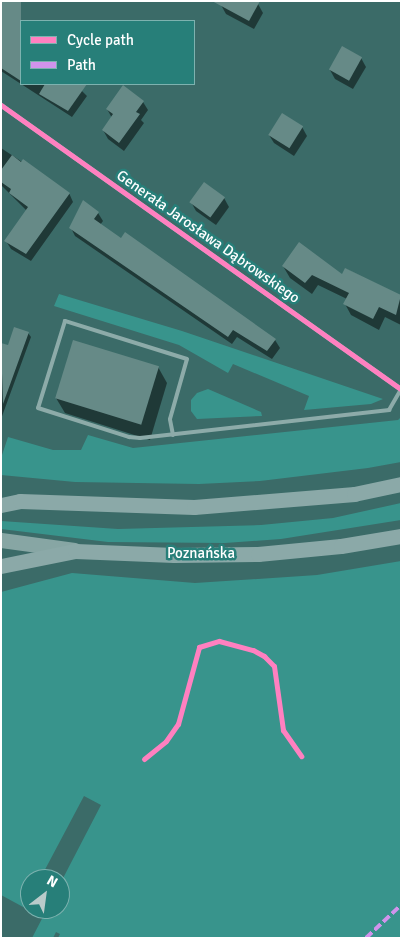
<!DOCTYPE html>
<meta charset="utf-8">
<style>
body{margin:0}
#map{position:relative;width:402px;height:939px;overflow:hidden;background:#3b6b68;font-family:Signika,sans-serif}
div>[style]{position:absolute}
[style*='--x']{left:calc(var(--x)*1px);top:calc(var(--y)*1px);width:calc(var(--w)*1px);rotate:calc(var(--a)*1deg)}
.green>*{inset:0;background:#38948c}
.shadow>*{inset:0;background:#0007}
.building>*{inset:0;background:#668a87;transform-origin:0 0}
.lane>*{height:4px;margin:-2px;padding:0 2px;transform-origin:2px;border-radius:2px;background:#8daba9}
.street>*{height:5px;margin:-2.5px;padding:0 2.5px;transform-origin:2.5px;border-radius:2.5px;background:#8daba9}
.secondary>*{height:15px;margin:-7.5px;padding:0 7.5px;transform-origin:7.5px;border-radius:7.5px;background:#87a6a4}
.primary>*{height:15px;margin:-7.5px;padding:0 7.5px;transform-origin:7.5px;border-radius:7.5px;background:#8ba9a8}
.quiet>*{height:4px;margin-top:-2px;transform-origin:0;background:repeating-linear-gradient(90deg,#d193ec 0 8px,transparent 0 12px)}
.cycleway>*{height:5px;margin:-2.5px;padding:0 2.5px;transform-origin:2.5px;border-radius:2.5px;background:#ff80c0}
span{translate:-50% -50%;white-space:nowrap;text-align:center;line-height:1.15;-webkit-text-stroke:5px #277f79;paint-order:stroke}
.street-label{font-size:15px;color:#fff}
.frame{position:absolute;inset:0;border:2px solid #fff;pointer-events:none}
.legend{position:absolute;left:20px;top:20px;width:175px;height:65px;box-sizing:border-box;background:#277f79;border:1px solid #7db2af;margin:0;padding:6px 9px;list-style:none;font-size:15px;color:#fff}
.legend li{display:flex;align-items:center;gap:10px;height:25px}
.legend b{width:25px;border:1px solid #7db2af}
.north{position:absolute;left:20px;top:869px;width:50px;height:50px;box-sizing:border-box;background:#277f79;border:1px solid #7db2af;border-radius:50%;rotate:30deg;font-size:14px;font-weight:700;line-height:20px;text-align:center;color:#fff}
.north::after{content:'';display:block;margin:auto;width:18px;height:22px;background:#bacbca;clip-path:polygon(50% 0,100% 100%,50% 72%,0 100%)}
</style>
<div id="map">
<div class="green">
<div style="clip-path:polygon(59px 294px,182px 331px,383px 399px,371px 404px,304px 410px,309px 396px,233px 364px,228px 373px,179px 345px,54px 306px)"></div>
<div style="clip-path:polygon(208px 389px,261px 412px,262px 416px,197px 419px,191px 411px,191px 400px,197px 393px)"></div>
<div style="clip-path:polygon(401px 417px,401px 462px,368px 468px,260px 481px,199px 484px,75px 482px,1px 475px,1px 458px,8px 437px,53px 450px,81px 450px,88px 435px,133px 448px,398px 420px)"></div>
<div style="clip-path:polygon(401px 503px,401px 520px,281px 539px,225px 543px,108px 542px,1px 529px,1px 521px,118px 529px,261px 525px,333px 518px)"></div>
<div style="clip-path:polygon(401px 561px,401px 938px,58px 938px,60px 934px,56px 932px,53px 938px,32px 938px,47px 909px,60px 909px,60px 884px,101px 805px,84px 796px,40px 879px,30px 879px,30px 898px,25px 908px,1px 895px,1px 592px,72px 573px,195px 583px,317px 575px)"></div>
</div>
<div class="shadow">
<div style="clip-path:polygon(258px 4px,263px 13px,254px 29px,226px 14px,221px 5px)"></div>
<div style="clip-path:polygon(21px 27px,21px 84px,75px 84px,87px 96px,72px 117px,1px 71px,1px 55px)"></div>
<div style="clip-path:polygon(361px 58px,366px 67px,353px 89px,335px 79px,330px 70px)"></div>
<div style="clip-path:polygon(143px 102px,148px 110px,141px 120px,144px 123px,124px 151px,108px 139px,103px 130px,112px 118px,107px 109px)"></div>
<div style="clip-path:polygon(302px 127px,307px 136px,294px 156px,274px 143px,269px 135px)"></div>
<div style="clip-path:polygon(1px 148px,69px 193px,73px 202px,31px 261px,11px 249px,6px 241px,27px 211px,1px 185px)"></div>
<div style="clip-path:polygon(224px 198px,229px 207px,216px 225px,196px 211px,191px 202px)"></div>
<div style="clip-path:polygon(98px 213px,103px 221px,100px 225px,275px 340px,280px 348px,272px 359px,237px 337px,232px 344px,75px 236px,71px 228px)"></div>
<div style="clip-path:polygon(283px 266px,343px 276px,346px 269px,401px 296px,401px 325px,385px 317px,379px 330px,351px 315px,345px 304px,347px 299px,318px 285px,312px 294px,290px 278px)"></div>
<div style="clip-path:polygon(28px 333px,31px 337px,1px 419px,1px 344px,9px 347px)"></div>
<div style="clip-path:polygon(158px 367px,167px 383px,150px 440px,65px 413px,56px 398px)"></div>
</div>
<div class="building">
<div style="clip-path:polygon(1px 1px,21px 1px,21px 81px,1px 68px)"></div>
<div style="clip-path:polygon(212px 1px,260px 1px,249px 21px)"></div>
<div style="left:342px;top:46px;width:23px;height:27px;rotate:29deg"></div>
<div style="clip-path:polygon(45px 84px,87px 84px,68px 111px,39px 94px)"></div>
<div style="clip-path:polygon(123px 85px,144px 101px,136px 112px,140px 114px,119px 143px,102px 130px,113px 114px,106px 109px)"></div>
<div style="left:282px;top:113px;width:25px;height:26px;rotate:32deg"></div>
<div style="clip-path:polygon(12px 155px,21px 162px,23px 159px,70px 193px,26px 254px,4px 241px,28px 207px,9px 193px,11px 189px,1px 182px,1px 170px)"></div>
<div style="left:204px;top:182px;width:26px;height:25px;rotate:36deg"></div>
<div style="clip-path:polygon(83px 200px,99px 212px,94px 219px,121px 238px,125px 232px,276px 339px,267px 351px,233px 330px,228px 337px,69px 228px)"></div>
<div style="clip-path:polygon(299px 242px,342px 274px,345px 268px,401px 295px,396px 315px,379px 307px,373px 319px,343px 304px,349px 293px,312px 275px,305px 283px,282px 266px)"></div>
<div style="clip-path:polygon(14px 327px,29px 332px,3px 404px,1px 343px,8px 345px)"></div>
<div style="left:73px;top:340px;width:90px;height:61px;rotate:17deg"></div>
</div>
<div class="lane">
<div style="--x:173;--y:435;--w:16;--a:-101"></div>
<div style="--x:170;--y:419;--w:62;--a:-74.2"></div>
<div style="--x:187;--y:359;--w:128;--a:-162.7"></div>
<div style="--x:65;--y:321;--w:91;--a:107.2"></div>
<div style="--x:38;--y:408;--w:96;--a:17.7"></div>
<div style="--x:129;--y:437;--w:11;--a:5"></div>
<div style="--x:140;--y:438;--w:251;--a:-6.4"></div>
<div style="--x:389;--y:410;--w:24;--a:-60"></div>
</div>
<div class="street">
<div style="--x:1;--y:105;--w:491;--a:35.4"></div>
</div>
<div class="secondary">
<div style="--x:1;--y:540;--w:74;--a:7.8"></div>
</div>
<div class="primary">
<div style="--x:1;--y:505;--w:19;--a:-12"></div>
<div style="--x:20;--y:501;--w:174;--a:2"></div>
<div style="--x:194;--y:507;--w:161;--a:-4.6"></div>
<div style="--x:354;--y:494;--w:48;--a:-12"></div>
<div style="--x:1;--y:566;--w:76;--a:-11.5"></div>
<div style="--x:75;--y:551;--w:99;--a:2.3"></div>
<div style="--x:174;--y:555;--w:84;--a:-0.7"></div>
<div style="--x:258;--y:554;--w:83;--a:-5.5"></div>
<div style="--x:341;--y:546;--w:61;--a:-9.5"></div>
</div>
<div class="quiet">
<div style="--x:366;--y:938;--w:48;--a:-43.3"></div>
</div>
<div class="cycleway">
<div style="--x:1;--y:105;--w:491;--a:35.4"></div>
<div style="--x:144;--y:759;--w:28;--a:-39"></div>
<div style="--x:166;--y:741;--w:21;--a:-55"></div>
<div style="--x:178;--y:724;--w:80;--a:-74.7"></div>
<div style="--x:199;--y:647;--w:21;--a:-17"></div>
<div style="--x:219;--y:641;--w:35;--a:15"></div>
<div style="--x:253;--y:650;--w:13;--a:29"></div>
<div style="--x:264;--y:656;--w:14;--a:45"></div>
<div style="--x:274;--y:666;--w:65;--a:82"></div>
<div style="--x:283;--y:730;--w:32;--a:55"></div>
</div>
<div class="street-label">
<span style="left:208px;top:237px;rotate:35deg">Generała Jarosława Dąbrowskiego</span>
<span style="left:201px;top:554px">Poznańska</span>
</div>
<div class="frame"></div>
<ul class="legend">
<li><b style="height:6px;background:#ff80c0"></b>Cycle path</li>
<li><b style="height:6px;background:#d193ec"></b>Path</li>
</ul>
<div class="north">N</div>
</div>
